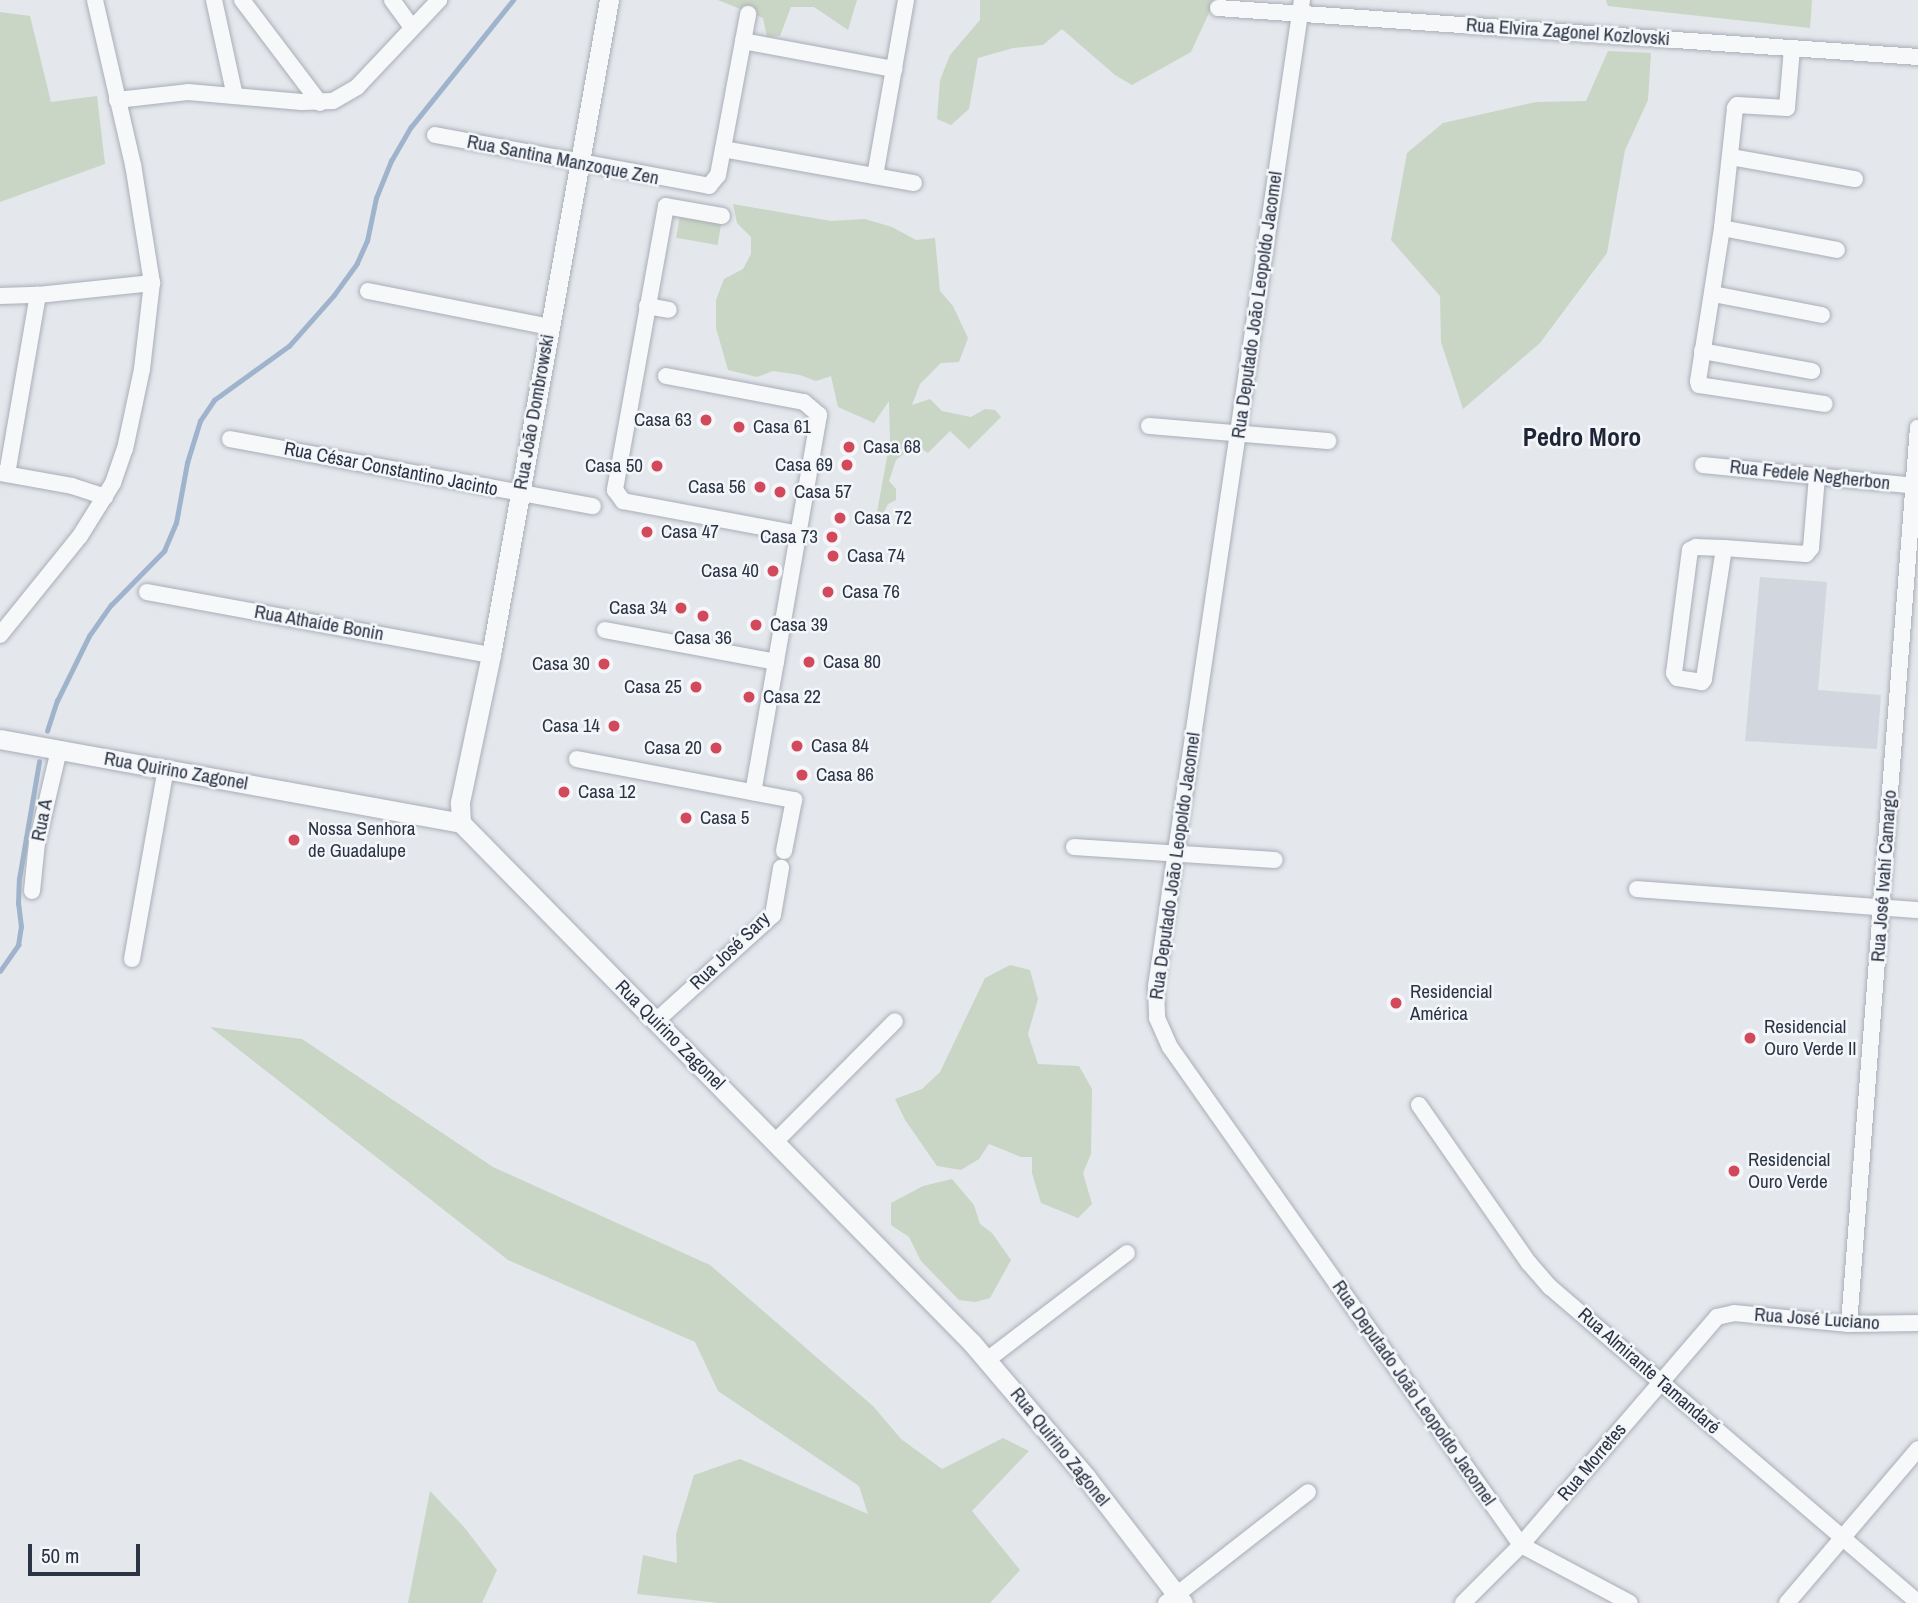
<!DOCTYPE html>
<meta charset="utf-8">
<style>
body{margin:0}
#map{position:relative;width:1918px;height:1603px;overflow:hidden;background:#e4e7ec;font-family:"Archivo Narrow",sans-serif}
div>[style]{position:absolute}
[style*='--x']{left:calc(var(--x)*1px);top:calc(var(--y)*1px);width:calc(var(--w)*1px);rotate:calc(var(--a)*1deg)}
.built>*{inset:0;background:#d2d6de}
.green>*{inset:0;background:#c9d6c5;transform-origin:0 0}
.stream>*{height:4.5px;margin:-2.25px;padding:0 2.25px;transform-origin:2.25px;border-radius:2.25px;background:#9fb4cc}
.roads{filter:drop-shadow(0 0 2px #a9aeb7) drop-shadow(0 0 2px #a9aeb7)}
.minor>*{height:16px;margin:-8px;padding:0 8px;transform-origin:8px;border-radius:8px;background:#f7f8fa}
.tertiary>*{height:19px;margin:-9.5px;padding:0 9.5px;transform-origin:9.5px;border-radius:9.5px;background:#f7f8fa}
.dots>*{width:19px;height:19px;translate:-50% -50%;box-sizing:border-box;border:4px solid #f4f6f9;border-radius:50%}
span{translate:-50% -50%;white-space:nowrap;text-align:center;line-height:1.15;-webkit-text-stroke:5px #f4f6f9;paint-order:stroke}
.street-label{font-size:19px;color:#2b3445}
.poi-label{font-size:19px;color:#2b3445}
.right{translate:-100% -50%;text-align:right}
.left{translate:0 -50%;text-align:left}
.district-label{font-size:26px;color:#1d2536;font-weight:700}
.scale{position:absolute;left:28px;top:1544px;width:112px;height:32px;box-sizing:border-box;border:4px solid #2b3445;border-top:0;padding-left:9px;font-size:21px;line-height:24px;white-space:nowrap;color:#2b3445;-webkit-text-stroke:5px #f4f6f9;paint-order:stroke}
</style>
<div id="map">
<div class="built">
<div style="clip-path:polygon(1760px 577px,1827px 582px,1818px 690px,1881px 695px,1877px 749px,1745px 741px)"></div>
</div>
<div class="green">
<div style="clip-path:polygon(718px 0,857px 0,848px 30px,814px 7px,791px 7px,780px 36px,767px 37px,763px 18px)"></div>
<div style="clip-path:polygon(980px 0,1215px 0,1191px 52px,1132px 85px,1115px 75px,1062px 29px,1043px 45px,1013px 48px,978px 58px,969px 109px,951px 125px,937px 119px,940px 80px,950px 55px,980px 20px)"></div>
<div style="clip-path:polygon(1606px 0,1812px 0,1810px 28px,1608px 6px)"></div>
<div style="clip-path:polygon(0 12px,30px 16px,51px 102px,97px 96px,105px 164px,0 202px)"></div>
<div style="clip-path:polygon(1608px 51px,1651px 53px,1648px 100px,1625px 150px,1607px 253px,1540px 343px,1463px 409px,1441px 342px,1440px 296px,1391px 240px,1407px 153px,1443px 123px,1536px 102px,1586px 101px)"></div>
<div style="clip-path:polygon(733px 204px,831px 221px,865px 219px,892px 227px,916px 240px,935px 238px,940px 291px,953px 306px,968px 338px,959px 362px,941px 363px,920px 384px,912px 405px,930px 399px,942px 411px,971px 417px,985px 409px,995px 410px,1001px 417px,969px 449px,950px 431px,928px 453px,915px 445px,896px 460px,889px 481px,896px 489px,896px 500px,888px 504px,883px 514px,877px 512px,890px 441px,889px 401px,874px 423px,838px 407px,831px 376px,816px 381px,800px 375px,773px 371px,757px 377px,728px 370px,716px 328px,716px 300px,724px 279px,743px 269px,751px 254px,751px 237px,737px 223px)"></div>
<div style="left:680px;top:216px;width:42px;height:22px;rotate:10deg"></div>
<div style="clip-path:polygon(1010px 965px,1030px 970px,1038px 999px,1028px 1034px,1038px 1064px,1079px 1066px,1092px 1089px,1091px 1154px,1083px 1173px,1092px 1204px,1078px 1218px,1041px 1203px,1032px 1173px,1032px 1157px,1021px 1157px,989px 1144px,979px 1159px,961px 1170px,937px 1166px,905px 1120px,895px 1099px,922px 1089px,940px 1072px,985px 978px)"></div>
<div style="clip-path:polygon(210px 1027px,302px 1039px,493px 1167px,710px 1265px,873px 1406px,901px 1439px,942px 1469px,1003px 1438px,1029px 1451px,972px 1511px,1020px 1570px,990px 1603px,720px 1603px,637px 1594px,643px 1555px,677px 1563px,676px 1534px,694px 1475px,740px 1459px,868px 1514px,859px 1486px,718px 1391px,695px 1342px,508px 1260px)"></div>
<div style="clip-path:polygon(952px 1179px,974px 1205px,980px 1224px,992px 1233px,1011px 1260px,990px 1298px,975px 1302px,959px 1300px,921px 1261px,909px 1237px,891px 1225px,891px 1203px,923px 1186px)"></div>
<div style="clip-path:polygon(430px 1491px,464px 1527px,497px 1570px,482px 1603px,408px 1603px)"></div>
</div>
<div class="stream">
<div style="--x:47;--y:731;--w:32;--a:-72"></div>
<div style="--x:57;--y:701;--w:72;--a:-63.8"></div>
<div style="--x:89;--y:636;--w:38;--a:-55"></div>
<div style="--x:111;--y:605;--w:76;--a:-45.5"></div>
<div style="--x:164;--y:551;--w:30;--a:-67"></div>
<div style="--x:176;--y:523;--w:61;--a:-79.6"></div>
<div style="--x:187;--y:463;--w:44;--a:-72.8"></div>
<div style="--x:200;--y:421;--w:25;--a:-56"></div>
<div style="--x:214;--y:400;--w:92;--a:-35.8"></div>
<div style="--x:289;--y:346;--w:68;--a:-48.6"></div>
<div style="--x:334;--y:295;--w:39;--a:-54"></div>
<div style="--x:357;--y:263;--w:24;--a:-66"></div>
<div style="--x:367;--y:241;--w:44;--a:-78.2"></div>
<div style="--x:376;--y:198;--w:40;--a:-68"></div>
<div style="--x:391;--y:161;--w:39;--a:-60"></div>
<div style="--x:411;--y:127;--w:163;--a:-51.2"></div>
<div style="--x:0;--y:971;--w:32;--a:-55"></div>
<div style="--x:18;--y:945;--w:18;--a:-81"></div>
<div style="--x:21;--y:927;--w:23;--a:-97"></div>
<div style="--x:18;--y:904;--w:25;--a:-88"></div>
<div style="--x:19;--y:879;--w:119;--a:-80.3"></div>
</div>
<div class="roads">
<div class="minor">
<div style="--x:214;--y:0;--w:98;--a:77.7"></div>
<div style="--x:242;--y:0;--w:129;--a:52.9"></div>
<div style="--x:392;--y:0;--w:32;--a:54"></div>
<div style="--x:1302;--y:0;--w:997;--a:98.42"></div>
<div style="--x:1156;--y:986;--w:32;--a:88"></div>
<div style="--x:1157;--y:1018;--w:32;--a:66"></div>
<div style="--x:1170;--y:1047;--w:609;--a:54.82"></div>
<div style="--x:1521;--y:1545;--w:123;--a:28"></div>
<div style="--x:1218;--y:8;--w:702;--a:4"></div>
<div style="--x:743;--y:41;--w:154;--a:10.5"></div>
<div style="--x:1792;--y:48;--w:60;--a:94.8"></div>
<div style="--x:1787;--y:108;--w:50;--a:-176.6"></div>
<div style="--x:1737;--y:105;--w:4;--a:124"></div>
<div style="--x:1735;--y:108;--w:121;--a:96.2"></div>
<div style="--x:1722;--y:228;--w:155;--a:98.9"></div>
<div style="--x:1698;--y:381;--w:4;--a:76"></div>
<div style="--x:1699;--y:385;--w:127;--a:8.6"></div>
<div style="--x:117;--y:100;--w:71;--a:-6.4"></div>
<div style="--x:188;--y:92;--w:114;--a:5"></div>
<div style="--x:302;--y:102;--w:31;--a:-2"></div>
<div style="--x:333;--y:101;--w:28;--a:-30"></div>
<div style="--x:357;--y:87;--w:120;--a:-46.7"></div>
<div style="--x:435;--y:135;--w:279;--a:10.5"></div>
<div style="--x:709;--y:186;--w:14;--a:-51"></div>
<div style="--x:718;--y:175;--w:164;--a:-79.4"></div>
<div style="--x:723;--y:149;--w:194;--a:10.1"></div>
<div style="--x:1731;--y:157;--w:126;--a:10.1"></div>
<div style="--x:875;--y:176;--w:179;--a:-80"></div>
<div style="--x:722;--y:216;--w:57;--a:-169.9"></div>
<div style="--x:666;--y:206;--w:289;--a:100.2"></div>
<div style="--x:615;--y:490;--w:14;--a:54"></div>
<div style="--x:623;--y:501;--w:179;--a:10.6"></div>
<div style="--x:1722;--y:228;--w:117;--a:10.8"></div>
<div style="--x:368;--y:291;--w:185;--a:11.2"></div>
<div style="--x:1713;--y:294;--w:111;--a:10.9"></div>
<div style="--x:0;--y:296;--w:38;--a:-2"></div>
<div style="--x:38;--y:295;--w:115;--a:-6"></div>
<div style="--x:647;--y:306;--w:22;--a:10"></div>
<div style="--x:1702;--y:351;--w:112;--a:10.3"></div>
<div style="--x:666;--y:376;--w:140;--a:10.7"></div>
<div style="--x:804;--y:402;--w:20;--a:41"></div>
<div style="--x:819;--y:415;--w:383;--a:99.9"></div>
<div style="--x:1149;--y:426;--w:180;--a:4.8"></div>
<div style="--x:230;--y:439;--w:369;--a:10.5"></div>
<div style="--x:1703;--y:465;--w:216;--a:5.6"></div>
<div style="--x:0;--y:473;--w:73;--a:10.2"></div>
<div style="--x:72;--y:486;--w:35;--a:18"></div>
<div style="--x:7;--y:474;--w:182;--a:-80.2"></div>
<div style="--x:1724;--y:548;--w:133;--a:98.7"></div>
<div style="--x:1704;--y:679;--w:4;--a:124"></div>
<div style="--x:1702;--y:682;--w:25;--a:-171"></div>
<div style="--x:1677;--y:678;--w:6;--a:-121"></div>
<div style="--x:1674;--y:673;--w:124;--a:-82.6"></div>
<div style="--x:1690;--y:550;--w:7;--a:-27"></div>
<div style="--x:1696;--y:547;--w:28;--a:2"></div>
<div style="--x:1724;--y:548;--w:82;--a:4.2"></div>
<div style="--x:1806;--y:554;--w:8;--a:-50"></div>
<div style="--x:1811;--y:548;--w:72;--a:-85.2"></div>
<div style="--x:147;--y:592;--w:350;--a:10.4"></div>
<div style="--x:605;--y:630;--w:174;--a:10.6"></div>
<div style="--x:0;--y:635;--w:127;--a:-51.1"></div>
<div style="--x:80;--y:536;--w:62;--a:-58.1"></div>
<div style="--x:113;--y:483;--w:36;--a:-71"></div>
<div style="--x:125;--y:449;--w:82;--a:-78"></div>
<div style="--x:142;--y:369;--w:87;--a:-83.4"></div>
<div style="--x:152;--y:283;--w:120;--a:-99.1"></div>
<div style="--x:133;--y:165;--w:169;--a:-103"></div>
<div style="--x:577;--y:759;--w:221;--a:10.7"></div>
<div style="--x:794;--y:800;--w:52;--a:101.1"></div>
<div style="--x:1074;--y:847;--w:201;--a:3.7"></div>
<div style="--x:1637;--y:889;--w:282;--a:4.3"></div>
<div style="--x:32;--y:891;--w:48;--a:-84.1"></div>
<div style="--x:37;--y:843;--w:96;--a:-76.7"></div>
<div style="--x:132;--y:959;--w:193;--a:-79.9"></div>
<div style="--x:656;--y:1021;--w:158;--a:-42.2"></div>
<div style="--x:773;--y:915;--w:48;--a:-80.3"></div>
<div style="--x:1419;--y:1105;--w:193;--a:55.2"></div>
<div style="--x:1529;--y:1263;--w:32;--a:49"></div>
<div style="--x:1550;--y:1287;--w:484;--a:40.6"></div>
<div style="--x:775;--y:1142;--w:170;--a:-45.2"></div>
<div style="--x:1849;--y:1324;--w:899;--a:-85.6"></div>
<div style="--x:987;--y:1360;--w:176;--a:-37.4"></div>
<div style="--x:1166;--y:1603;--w:180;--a:-38"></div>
<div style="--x:1463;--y:1603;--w:82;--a:-45"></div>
<div style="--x:1521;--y:1545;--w:301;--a:-49.3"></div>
<div style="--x:1717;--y:1317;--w:17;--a:-13"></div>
<div style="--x:1734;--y:1313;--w:116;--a:5.5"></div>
<div style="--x:1849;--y:1324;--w:69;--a:-0.8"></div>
<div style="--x:1787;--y:1603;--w:202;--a:-49.6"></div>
</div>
<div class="tertiary">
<div style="--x:0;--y:739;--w:469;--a:10.3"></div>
<div style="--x:461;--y:823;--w:729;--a:45.5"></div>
<div style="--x:972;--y:1343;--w:176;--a:49.6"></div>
<div style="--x:1086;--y:1477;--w:159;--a:52.4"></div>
<div style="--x:461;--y:823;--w:21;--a:-93"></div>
<div style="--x:460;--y:802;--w:150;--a:-78.1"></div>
<div style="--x:491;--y:655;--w:666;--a:-79.79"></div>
</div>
</div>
<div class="dots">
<div style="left:706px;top:420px;background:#d1495b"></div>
<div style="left:739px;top:427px;background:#d1495b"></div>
<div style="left:849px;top:447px;background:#d1495b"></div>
<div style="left:847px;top:465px;background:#d1495b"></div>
<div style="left:657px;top:466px;background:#d1495b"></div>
<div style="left:760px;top:487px;background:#d1495b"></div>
<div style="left:780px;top:492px;background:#d1495b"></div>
<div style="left:840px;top:518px;background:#d1495b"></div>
<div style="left:647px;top:532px;background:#d1495b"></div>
<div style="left:832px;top:537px;background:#d1495b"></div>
<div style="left:833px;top:556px;background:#d1495b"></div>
<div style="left:773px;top:571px;background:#d1495b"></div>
<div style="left:828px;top:592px;background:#d1495b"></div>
<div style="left:681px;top:608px;background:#d1495b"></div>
<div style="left:703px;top:616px;background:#d1495b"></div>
<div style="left:756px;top:625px;background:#d1495b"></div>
<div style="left:809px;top:662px;background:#d1495b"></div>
<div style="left:604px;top:664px;background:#d1495b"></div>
<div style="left:696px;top:687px;background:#d1495b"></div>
<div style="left:749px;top:697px;background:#d1495b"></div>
<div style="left:614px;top:726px;background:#d1495b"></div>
<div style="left:797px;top:746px;background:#d1495b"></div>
<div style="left:716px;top:748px;background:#d1495b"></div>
<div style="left:802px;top:775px;background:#d1495b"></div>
<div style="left:564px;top:792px;background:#d1495b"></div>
<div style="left:686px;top:818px;background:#d1495b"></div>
<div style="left:294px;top:840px;background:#d1495b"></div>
<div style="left:1396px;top:1003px;background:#d1495b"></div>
<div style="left:1750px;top:1038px;background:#d1495b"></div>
<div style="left:1734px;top:1171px;background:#d1495b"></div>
</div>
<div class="street-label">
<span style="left:1568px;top:32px;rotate:4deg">Rua Elvira Zagonel Kozlovski</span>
<span style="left:563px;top:160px;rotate:11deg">Rua Santina Manzoque Zen</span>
<span style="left:1257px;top:305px;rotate:-82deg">Rua Deputado João Leopoldo Jacomel</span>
<span style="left:534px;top:412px;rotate:-80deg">Rua João Dombrowski</span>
<span style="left:391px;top:469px;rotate:11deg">Rua César Constantino Jacinto</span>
<span style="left:1810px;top:475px;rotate:6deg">Rua Fedele Negherbon</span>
<span style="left:319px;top:623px;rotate:10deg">Rua Athaíde Bonin</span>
<span style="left:176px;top:771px;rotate:10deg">Rua Quirino Zagonel</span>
<span style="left:42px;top:820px;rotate:-79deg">Rua A</span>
<span style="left:1175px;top:866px;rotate:-82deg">Rua Deputado João Leopoldo Jacomel</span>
<span style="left:1884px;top:876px;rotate:-86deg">Rua José Ivahí Camargo</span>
<span style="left:730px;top:951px;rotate:-44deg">Rua José Sary</span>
<span style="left:670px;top:1035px;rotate:45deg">Rua Quirino Zagonel</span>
<span style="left:1817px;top:1319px;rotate:4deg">Rua José Luciano</span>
<span style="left:1649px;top:1371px;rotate:41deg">Rua Almirante Tamandaré</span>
<span style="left:1414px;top:1393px;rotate:55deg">Rua Deputado João Leopoldo Jacomel</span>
<span style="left:1060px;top:1447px;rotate:51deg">Rua Quirino Zagonel</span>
<span style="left:1592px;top:1462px;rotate:-50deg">Rua Morretes</span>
</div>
<div class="poi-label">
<span class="right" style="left:692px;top:420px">Casa 63</span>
<span class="left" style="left:753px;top:427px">Casa 61</span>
<span class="left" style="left:863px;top:447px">Casa 68</span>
<span class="right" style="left:833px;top:465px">Casa 69</span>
<span class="right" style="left:643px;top:466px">Casa 50</span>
<span class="right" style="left:746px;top:487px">Casa 56</span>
<span class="left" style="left:794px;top:492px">Casa 57</span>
<span class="left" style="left:854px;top:518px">Casa 72</span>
<span class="left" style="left:661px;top:532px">Casa 47</span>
<span class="right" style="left:818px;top:537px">Casa 73</span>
<span class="left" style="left:847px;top:556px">Casa 74</span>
<span class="right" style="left:759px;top:571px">Casa 40</span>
<span class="left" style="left:842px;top:592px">Casa 76</span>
<span class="right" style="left:667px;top:608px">Casa 34</span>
<span class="left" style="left:770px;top:625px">Casa 39</span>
<span style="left:703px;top:638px">Casa 36</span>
<span class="left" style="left:823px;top:662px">Casa 80</span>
<span class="right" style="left:590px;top:664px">Casa 30</span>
<span class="right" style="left:682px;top:687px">Casa 25</span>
<span class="left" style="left:763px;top:697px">Casa 22</span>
<span class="right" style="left:600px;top:726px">Casa 14</span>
<span class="left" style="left:811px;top:746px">Casa 84</span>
<span class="right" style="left:702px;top:748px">Casa 20</span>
<span class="left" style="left:816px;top:775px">Casa 86</span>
<span class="left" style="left:578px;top:792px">Casa 12</span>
<span class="left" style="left:700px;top:818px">Casa 5</span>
<span class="left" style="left:308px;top:840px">Nossa Senhora<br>de Guadalupe</span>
<span class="left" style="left:1410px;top:1003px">Residencial<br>América</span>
<span class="left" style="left:1764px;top:1038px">Residencial<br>Ouro Verde II</span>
<span class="left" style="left:1748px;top:1171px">Residencial<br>Ouro Verde</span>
</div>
<div class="district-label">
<span style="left:1582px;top:437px">Pedro Moro</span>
</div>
<div class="scale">50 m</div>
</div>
